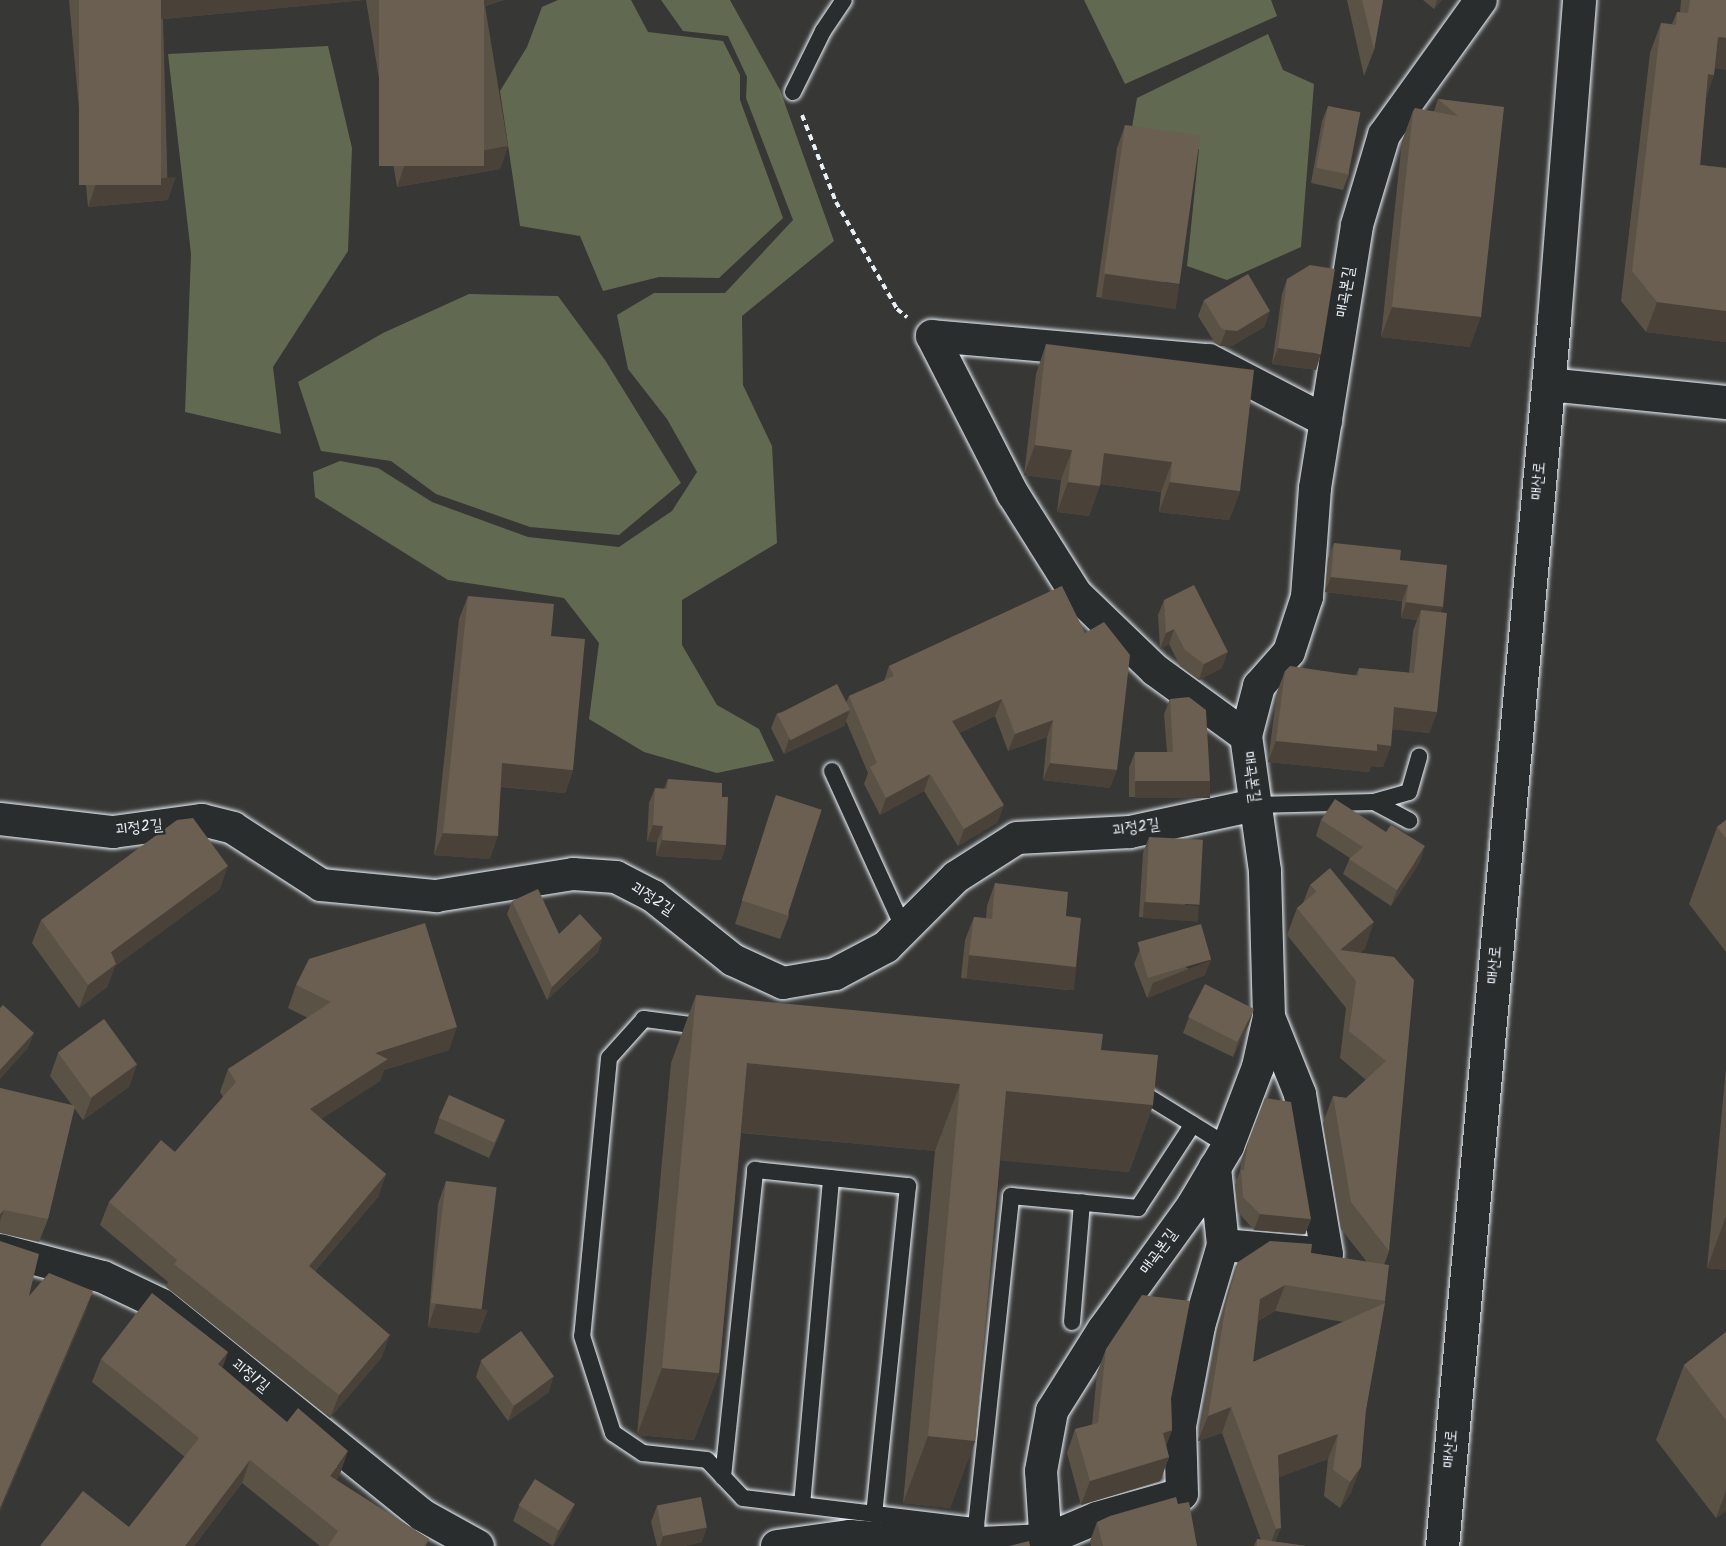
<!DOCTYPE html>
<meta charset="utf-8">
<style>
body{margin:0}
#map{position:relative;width:1726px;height:1546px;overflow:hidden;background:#373735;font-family:Kalam,"Poor Story",sans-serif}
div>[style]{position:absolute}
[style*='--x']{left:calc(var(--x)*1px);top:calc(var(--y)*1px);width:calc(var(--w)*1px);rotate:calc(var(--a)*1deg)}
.green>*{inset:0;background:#616a51}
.path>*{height:4px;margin-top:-2px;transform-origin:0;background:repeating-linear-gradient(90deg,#e8f1f8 0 6px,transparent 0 10.5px)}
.roads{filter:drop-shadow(0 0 2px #e8f1f8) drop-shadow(0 0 2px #e8f1f8)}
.service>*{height:16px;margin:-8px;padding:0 8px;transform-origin:8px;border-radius:8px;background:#2a2d2e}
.minor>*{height:32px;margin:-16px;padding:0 16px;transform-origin:16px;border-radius:16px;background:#2a2d2e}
.tertiary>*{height:33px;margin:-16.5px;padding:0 16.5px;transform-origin:16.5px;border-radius:16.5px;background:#2a2d2e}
.wall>*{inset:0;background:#5b5246}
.shaded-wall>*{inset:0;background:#4a4239;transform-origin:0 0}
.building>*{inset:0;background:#6a5f51;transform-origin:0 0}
span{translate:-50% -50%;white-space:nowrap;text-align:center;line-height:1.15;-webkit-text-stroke:4.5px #2a2d2e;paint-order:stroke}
.street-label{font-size:16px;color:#e8f1f8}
</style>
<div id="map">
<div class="green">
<div style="clip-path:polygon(558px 0,631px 0,648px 32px,723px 41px,740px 75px,740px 100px,783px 218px,719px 278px,659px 277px,603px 291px,580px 236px,520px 226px,500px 91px,527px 47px,542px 7px)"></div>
<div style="clip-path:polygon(661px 0,730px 0,780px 90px,834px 241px,742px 316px,743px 385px,772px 446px,777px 543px,682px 600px,682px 645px,717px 705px,759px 729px,774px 761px,717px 773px,644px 752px,589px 719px,599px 643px,564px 598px,448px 580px,315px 497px,313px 472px,340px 461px,378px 468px,432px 502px,528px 537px,619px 547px,672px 511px,697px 472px,667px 419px,628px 369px,617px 315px,654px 293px,725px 293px,793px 220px,746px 98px,747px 77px,728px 36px,683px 31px)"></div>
<div style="clip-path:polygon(1084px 0,1271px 0,1277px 16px,1125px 84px)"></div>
<div style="clip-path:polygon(1268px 34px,1283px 70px,1314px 84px,1301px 247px,1227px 280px,1187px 266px,1199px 149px,1130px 139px,1137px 98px)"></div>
<div style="clip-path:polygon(328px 46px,352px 148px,348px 251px,273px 367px,281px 434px,185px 412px,191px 254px,168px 54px)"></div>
<div style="clip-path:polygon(469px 294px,558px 296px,605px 360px,681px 483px,619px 535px,530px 527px,436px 494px,391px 461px,321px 451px,298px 382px,383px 333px)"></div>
</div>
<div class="path">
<div style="--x:802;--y:115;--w:93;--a:68.7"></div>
<div style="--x:836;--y:202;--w:123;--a:60.3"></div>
<div style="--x:897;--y:309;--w:13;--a:39"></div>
</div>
<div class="roads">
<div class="service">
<div style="--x:793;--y:92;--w:68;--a:-63.8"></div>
<div style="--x:823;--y:31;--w:37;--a:-56"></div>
<div style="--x:832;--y:771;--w:174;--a:65.5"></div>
<div style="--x:1374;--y:802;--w:40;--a:28"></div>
<div style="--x:1255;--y:805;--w:119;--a:-1.4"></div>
<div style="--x:1374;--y:802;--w:36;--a:-16"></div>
<div style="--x:1409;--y:792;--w:37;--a:-74"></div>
<div style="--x:706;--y:1027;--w:63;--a:-172.6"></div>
<div style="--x:644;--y:1019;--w:52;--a:131.9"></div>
<div style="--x:609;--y:1058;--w:279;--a:95.5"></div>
<div style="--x:582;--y:1336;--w:102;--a:72.3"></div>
<div style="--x:613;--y:1433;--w:36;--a:34"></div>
<div style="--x:643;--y:1453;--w:64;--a:6.2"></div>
<div style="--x:707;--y:1460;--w:52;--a:46.5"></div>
<div style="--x:743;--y:1498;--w:235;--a:6.9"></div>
<div style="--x:976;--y:1526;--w:332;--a:-83.9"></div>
<div style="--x:1011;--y:1196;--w:128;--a:5.4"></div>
<div style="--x:1138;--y:1208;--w:100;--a:-56.8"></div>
<div style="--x:1134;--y:1088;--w:110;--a:31.7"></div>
<div style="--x:1072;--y:1322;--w:120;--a:-85.2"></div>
<div style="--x:723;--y:1477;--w:309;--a:-84"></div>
<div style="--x:755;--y:1170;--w:154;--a:6"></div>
<div style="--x:908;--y:1186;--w:330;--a:95.9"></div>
<div style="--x:802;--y:1505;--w:328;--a:-84.9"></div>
</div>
<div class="minor">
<div style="--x:932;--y:336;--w:178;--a:62.9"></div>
<div style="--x:1013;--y:494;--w:118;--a:57.8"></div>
<div style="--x:1076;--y:594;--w:110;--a:43.9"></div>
<div style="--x:1155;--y:670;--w:112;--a:36"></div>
<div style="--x:932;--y:336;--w:278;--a:5"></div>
<div style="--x:1209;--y:360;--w:132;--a:27.5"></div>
<div style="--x:0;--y:819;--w:114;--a:6.6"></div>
<div style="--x:113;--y:832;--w:90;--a:-7.7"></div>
<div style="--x:202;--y:820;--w:32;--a:14"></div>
<div style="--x:233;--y:828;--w:105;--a:32.9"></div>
<div style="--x:321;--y:885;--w:116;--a:5.5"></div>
<div style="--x:436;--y:896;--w:139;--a:-9.1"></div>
<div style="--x:573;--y:874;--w:43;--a:4"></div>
<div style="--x:616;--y:877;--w:42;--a:27.2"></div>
<div style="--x:653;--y:896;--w:102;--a:38.7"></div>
<div style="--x:733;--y:960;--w:55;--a:24.7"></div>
<div style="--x:783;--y:983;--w:53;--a:-9.8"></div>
<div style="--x:835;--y:974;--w:58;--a:-27.9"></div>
<div style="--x:886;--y:947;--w:99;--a:-45"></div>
<div style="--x:956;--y:877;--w:72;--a:-32.6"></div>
<div style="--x:1017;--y:838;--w:113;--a:-3"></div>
<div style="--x:1130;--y:832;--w:128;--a:-12.2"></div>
<div style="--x:1223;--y:1245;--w:104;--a:4.9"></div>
<div style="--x:1327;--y:1254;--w:162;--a:-99.6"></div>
<div style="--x:1300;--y:1094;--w:83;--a:-111.9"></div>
<div style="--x:0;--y:1250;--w:106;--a:14.7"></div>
<div style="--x:103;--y:1277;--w:65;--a:25.4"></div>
<div style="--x:162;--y:1305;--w:334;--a:38.9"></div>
<div style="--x:422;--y:1515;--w:64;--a:29"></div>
<div style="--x:777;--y:1546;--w:74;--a:-7.8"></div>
<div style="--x:850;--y:1536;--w:108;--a:4.2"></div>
<div style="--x:958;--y:1544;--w:87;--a:-2.6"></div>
<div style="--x:1045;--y:1540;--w:56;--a:-22.9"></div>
<div style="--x:1097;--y:1518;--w:88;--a:-15.8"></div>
<div style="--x:1182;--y:1494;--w:68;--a:-91.7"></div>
<div style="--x:1180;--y:1426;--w:102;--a:-79.2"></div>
<div style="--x:1199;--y:1326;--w:84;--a:-73.5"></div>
<div style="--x:1223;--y:1245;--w:78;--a:-95.9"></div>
<div style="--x:1046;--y:1546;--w:75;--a:-93.8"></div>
<div style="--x:1041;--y:1471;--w:61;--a:-79.6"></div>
<div style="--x:1052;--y:1411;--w:96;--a:-57.8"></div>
<div style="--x:1103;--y:1330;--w:154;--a:-54.2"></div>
<div style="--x:1193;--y:1205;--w:69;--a:-59.3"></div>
<div style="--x:1228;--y:1146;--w:85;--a:-69.2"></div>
<div style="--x:1258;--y:1067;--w:51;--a:-77.6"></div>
<div style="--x:1269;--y:1017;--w:146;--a:-91.6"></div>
<div style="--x:1265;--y:871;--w:136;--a:-98"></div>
<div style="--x:1246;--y:736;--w:52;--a:-75.4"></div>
<div style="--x:1259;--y:686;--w:45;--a:-48.6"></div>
<div style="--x:1289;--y:652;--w:58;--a:-71.9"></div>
<div style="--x:1307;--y:597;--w:109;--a:-85.8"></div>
<div style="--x:1315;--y:488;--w:266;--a:-80.9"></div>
<div style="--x:1357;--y:225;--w:94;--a:-73.3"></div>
<div style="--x:1384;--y:135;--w:166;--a:-54.3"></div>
</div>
<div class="tertiary">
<div style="--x:1548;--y:384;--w:179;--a:5.8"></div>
<div style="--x:1442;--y:1546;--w:1232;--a:-84.78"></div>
<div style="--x:1554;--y:319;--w:320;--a:-85.5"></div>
</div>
</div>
<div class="wall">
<div style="clip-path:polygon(69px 0,364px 0,163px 19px,168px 200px,88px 207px)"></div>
<div style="clip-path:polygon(366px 0,504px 0,485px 6px,508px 146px,500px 169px,397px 187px)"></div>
<div style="clip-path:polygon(1347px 0,1383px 0,1374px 50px,1364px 76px)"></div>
<div style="clip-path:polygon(1423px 0,1442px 0,1434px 9px)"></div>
<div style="clip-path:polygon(1681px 0,1726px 0,1715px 68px,1706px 99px,1700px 165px,1726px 168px,1726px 342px,1646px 332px,1621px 301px,1650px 53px,1661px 23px,1672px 24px,1677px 12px,1680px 12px)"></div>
<div style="clip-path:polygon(1438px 99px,1504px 107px,1470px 347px,1381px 337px,1402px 141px,1413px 111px,1434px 111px)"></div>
<div style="clip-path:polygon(1328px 106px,1349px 174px,1343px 190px,1311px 183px,1322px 121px)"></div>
<div style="clip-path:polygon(1125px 125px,1171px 307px,1096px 297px,1117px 148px)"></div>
<div style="clip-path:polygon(1287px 279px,1316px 370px,1272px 364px,1282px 294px)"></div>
<div style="clip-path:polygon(1204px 300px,1270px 311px,1264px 327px,1232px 346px,1220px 346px,1215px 343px,1198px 316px)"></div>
<div style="clip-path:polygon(1046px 344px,1240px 491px,1229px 520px,1159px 512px,1161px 492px,1100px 484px,1089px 516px,1057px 512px,1061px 480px,1024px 475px,1036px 374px)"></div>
<div style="clip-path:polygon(1334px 543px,1400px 560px,1441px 612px,1437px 712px,1429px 733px,1392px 729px,1383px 767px,1371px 766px,1369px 772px,1268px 762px,1277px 692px,1285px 671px,1356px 675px,1359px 668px,1409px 673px,1413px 631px,1417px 620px,1401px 618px,1402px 601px,1325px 592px,1328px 559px)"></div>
<div style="clip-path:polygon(1062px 586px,1110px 788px,1043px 780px,1047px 737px,1008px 751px,995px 716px,959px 733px,998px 822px,958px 846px,924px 791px,880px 815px,864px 784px,868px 773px,846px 721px,844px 726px,784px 754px,771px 728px,777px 713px,846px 703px,849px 696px,884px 681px,889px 666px)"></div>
<div style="clip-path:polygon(468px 596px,551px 636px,573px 770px,565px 793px,501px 787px,490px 859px,434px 855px,459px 619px)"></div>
<div style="clip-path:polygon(1164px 600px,1222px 668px,1199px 680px,1180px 666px,1169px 644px,1160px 649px,1158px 615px)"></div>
<div style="clip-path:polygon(1170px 699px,1210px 781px,1205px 797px,1129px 797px,1129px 768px,1135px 752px,1167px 752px,1164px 714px)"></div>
<div style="clip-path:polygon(668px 779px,722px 797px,726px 845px,721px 860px,656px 856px,657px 842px,647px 841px,649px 803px,655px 788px,664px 789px)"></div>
<div style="clip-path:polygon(776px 795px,789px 916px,780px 939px,735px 924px,768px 818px)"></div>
<div style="clip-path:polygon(1321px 820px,1420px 862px,1391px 906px,1343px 874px,1350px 858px,1316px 836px)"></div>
<div style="clip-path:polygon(1726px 820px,1726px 952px,1689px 904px,1717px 827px)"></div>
<div style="clip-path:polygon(1149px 837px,1194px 921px,1139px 917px,1143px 853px)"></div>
<div style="clip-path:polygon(995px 883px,1066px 916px,1076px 967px,1068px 990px,961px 978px,965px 940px,974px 917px,986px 918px,987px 906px)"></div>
<div style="clip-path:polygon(evenodd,1310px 885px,1365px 949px,1359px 953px,1394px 957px,1389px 1251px,1384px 1265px,1385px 1301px,1351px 1493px,1340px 1508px,1324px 1496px,1328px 1459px,1279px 1477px,1276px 1542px,1306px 1546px,1254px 1546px,1257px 1539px,1261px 1540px,1222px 1433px,1198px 1441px,1217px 1330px,1229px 1288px,1238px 1262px,1311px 1253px,1367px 1262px,1341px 1229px,1323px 1123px,1333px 1096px,1346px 1098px,1366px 1080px,1340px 1058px,1346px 1008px,1287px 935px,1297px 908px,1303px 903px,1310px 885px,1275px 1311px,1344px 1322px,1253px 1362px,1258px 1321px,1275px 1311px)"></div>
<div style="clip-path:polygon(220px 889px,115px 966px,107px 987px,79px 1008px,32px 943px,41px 920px)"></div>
<div style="clip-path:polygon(512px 901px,559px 934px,602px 938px,598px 952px,547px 1000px,507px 914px)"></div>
<div style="clip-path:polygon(1140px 949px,1205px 975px,1147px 998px,1134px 964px)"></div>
<div style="clip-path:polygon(296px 985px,449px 1050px,384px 1070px,380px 1081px,321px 1119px,386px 1174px,378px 1197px,315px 1271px,382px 1357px,330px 1418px,166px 1287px,168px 1282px,100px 1225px,109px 1202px,175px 1152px,223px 1097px,220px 1092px,228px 1069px,308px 1018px,288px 1008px)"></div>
<div style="clip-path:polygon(696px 995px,1101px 1050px,1153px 1105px,1129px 1172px,1000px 1160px,975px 1441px,950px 1508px,903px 1503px,935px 1151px,741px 1133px,719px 1373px,694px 1440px,637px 1435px,671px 1063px)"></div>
<div style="clip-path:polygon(1189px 1017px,1249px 1024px,1233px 1057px,1183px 1033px)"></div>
<div style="clip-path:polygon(58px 1053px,137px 1064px,129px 1087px,83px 1120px,74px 1108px,48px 1219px,39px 1242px,0 1233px,0 1088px,72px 1105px,50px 1076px)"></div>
<div style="clip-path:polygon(1726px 1068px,1726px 1270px,1707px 1268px)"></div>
<div style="clip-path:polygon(439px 1118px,505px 1120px,499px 1136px,489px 1158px,434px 1133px)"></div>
<div style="clip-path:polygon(1248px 1142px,1311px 1219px,1305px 1234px,1254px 1230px,1238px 1212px,1235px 1185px,1240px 1171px,1242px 1158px)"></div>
<div style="clip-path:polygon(446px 1181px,479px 1333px,428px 1327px,438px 1204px)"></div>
<div style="clip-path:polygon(1726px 1332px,1726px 1511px,1716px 1518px,1656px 1440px,1684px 1365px)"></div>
<div style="clip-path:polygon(1106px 1349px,1171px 1399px,1172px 1430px,1166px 1445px,1169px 1457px,1160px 1481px,1081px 1505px,1067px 1453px,1075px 1429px,1092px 1425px,1097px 1373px)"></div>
<div style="clip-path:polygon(228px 1352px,222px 1367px,340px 1474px,336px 1480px,429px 1539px,426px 1546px,320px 1546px,242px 1483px,194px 1546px,40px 1546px,129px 1527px,185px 1457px,92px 1382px,101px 1359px)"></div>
<div style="clip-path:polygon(481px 1361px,549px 1392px,508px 1421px,476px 1377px)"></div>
<div style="clip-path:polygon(1178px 1504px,1197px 1546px,1091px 1546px,1090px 1541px,1097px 1522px)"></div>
<div style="clip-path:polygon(519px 1506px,569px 1519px,553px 1546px,513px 1521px)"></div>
<div style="clip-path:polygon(657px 1506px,702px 1542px,684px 1546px,657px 1546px,651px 1522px)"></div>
</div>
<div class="shaded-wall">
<div style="clip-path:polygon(159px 0,364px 0,152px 20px)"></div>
<div style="clip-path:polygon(476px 0,504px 0,473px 9px)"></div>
<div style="clip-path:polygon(1437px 0,1442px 0,1434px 9px)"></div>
<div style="clip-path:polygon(1718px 37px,1726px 38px,1726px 70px,1707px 67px)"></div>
<div style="clip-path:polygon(1708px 74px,1714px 75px,1704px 104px)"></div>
<div style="clip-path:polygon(508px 146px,500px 169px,397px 187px,405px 164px)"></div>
<div style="clip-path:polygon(176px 177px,168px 200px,88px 207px,96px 184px)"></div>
<div style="left:1105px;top:274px;width:75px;height:25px;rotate:8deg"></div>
<div style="clip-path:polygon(1657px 302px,1726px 311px,1726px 342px,1646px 332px)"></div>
<div style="clip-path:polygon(1392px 307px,1481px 317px,1470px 347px,1381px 337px)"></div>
<div style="clip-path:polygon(1270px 311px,1264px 327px,1232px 346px,1220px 346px,1226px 330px)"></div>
<div style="clip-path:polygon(1278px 348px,1321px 354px,1316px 370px,1272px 364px)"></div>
<div style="clip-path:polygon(1035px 445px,1072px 450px,1061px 480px,1024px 475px)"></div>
<div style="clip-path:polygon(1104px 453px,1172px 462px,1161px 492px,1093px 483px)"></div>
<div style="clip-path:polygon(1068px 482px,1100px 486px,1089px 516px,1057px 512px)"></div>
<div style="clip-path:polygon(1170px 482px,1240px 491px,1229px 520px,1159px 512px)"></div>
<div style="clip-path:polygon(1331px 577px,1408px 585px,1402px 601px,1325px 592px)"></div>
<div style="clip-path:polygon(1406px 602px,1443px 607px,1437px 622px,1421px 610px,1417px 620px,1401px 618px)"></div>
<div style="clip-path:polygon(1174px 629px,1169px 644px,1160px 649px,1166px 633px)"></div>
<div style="clip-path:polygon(1228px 652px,1222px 668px,1199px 680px,1204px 664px)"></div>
<div style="clip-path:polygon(1002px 699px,995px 716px,945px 739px,952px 721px)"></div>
<div style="clip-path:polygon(1394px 707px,1437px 712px,1429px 733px,1386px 729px)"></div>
<div style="clip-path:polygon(850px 710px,844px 726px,784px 754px,789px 739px)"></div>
<div style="clip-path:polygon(1053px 720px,1047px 737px,1008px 751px,1015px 734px)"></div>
<div style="clip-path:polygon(1276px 741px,1377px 744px,1391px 746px,1383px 767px,1371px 766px,1369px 772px,1268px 762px)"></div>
<div style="clip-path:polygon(502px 763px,573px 770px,565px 793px,494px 786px)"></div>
<div style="clip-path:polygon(1050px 763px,1117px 770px,1110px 788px,1043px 780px)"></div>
<div style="clip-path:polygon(930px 774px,924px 791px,880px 815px,886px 798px)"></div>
<div style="left:1135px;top:781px;width:75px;height:17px"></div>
<div style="clip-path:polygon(1004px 805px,998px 822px,958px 846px,964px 829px)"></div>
<div style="clip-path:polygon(653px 825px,663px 826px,657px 842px,647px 841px)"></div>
<div style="clip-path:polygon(443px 833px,498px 836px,490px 859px,434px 855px)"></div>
<div style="clip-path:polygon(662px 840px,726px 845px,721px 860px,656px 856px)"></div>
<div style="clip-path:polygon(1425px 846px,1420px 862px,1391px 906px,1397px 890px)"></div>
<div style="clip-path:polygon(228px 866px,220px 889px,115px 966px,107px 987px,79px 1008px,88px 985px,111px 952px)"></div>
<div style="left:1144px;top:902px;width:55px;height:16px;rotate:4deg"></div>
<div style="clip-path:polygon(1374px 922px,1365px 949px,1344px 966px,1340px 950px)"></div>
<div style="clip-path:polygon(602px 938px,598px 952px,547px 1000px,552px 987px)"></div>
<div style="left:969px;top:955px;width:108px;height:24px;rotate:6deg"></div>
<div style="clip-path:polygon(1211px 960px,1205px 975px,1147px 998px,1153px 983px)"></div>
<div style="clip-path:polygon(1254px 1009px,1249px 1024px,1233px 1057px,1238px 1042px)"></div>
<div style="clip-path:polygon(457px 1027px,449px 1050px,384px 1070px,380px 1081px,301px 1132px,310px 1109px,375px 1053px)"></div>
<div style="clip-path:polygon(34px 1033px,28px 1048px,0 1079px,0 1070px)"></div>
<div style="clip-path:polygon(747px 1063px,960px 1084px,935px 1151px,723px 1131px)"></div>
<div style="clip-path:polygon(137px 1064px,129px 1087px,83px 1120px,92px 1097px)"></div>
<div style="clip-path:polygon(1006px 1091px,1153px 1105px,1129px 1172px,982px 1159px)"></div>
<div style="clip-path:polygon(505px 1120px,499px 1136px,489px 1158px,495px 1143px)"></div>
<div style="clip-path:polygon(386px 1174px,378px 1197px,300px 1288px,309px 1266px)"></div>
<div style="clip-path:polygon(4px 1210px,0 1221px,0 1214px)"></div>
<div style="clip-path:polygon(1260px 1214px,1311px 1219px,1305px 1234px,1254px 1230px)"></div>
<div style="clip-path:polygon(1726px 1216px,1726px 1270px,1707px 1268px)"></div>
<div style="clip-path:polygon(1285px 1285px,1275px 1311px,1250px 1325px,1260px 1299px)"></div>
<div style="clip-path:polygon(93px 1291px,85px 1314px,0 1512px,0 1508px)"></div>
<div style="clip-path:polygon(436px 1304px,488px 1310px,479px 1333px,428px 1327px)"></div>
<div style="clip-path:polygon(390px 1335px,382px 1357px,330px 1418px,339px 1395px)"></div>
<div style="clip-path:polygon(228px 1352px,220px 1375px,218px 1364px)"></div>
<div style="clip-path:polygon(662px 1368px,719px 1373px,694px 1440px,637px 1435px)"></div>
<div style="clip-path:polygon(554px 1376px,549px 1392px,508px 1421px,514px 1406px)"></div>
<div style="clip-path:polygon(1231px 1407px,1222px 1433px,1198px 1441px,1208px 1416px)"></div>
<div style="clip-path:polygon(1172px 1430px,1163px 1454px,1163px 1433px)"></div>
<div style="clip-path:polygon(1338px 1434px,1328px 1459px,1269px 1481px,1278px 1455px)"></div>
<div style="clip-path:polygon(928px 1436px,975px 1441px,950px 1508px,903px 1503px)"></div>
<div style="clip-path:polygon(348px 1451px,340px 1474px,321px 1499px,330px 1476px)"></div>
<div style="clip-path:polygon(1169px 1457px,1160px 1481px,1081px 1505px,1090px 1481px)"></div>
<div style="clip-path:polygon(250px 1460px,242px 1483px,194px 1546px,185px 1546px)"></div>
<div style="clip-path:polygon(1361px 1467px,1351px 1493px,1340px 1508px,1350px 1482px)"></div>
<div style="clip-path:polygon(1726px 1491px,1726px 1511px,1716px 1518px)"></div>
<div style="clip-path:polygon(575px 1504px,569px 1519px,553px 1546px,559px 1530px)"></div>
<div style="clip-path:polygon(707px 1527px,702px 1542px,684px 1546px,660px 1546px,663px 1536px)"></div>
<div style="clip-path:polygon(1281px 1528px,1274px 1546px,1270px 1546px,1276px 1529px)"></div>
</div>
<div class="building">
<div style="left:79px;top:0;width:82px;height:185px"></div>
<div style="left:379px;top:0;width:105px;height:166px"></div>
<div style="clip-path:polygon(1362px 0,1383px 0,1374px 50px)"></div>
<div style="clip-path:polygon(1690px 0,1726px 0,1726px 38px,1718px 37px,1714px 75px,1708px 74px,1700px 165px,1726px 168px,1726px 311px,1657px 302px,1632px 271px,1661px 23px,1676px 25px,1677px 12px,1688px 13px)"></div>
<div style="clip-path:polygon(1438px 99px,1504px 107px,1481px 317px,1392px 307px,1413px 111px,1415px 108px,1458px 116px)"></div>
<div style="left:1328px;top:106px;width:33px;height:63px;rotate:11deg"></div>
<div style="left:1125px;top:125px;width:76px;height:150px;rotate:8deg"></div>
<div style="clip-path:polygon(1310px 265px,1335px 269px,1321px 354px,1278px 348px,1287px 279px)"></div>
<div style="clip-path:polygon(1248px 274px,1270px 311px,1237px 331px,1226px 330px,1221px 328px,1204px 300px)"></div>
<div style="clip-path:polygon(1046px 344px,1254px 370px,1240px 491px,1170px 482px,1172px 462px,1104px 453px,1100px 486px,1068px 482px,1072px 450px,1035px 445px)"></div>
<div style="clip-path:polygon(1334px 543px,1401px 550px,1400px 560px,1447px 565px,1443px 607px,1406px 602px,1408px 585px,1331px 577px)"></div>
<div style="clip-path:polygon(1194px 585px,1228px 652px,1204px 664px,1185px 650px,1174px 629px,1166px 633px,1164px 600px)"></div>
<div style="clip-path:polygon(1062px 586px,1085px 633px,1104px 622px,1130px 655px,1117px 770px,1050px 763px,1053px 720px,1015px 734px,1002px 699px,952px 721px,1004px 805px,964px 829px,930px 774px,886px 798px,870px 767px,877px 763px,849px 696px,894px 676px,889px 666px)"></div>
<div style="clip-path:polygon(468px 596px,554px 604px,551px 636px,585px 639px,573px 770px,502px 763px,498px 836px,443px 833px)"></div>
<div style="clip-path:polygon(1421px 610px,1447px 613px,1437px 712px,1394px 707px,1391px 746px,1377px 744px,1377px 751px,1276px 741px,1285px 671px,1290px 666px,1358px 676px,1359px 668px,1414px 673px)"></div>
<div style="left:837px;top:684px;width:29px;height:67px;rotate:63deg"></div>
<div style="clip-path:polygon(1189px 697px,1206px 710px,1210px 781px,1135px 781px,1135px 752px,1173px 752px,1170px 699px)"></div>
<div style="clip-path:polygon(668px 779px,722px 783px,722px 797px,728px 797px,726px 845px,662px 840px,663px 826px,653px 825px,655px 788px,667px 789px)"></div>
<div style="left:776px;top:795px;width:48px;height:111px;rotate:18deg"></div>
<div style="clip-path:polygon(1335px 799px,1386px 832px,1391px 825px,1425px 846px,1397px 890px,1349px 859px,1363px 847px,1321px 820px)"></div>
<div style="clip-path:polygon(193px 818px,228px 866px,111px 952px,116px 964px,88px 985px,41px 920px,177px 820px)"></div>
<div style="clip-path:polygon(1726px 820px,1726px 838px,1717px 827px)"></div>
<div style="left:1149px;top:837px;width:54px;height:65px;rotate:3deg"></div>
<div style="clip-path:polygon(1330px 868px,1374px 922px,1340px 950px,1394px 957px,1414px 980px,1389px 1251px,1351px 1202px,1333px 1096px,1346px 1098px,1386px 1061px,1349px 1031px,1356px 981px,1297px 908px,1316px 892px,1310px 885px)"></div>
<div style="clip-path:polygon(995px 883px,1068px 892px,1066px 916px,1081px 918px,1076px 967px,969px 955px,974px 917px,992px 919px)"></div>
<div style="clip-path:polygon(538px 889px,559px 934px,580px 914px,602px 938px,552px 987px,512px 901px)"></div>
<div style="clip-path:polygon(425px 923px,457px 1027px,375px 1053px,388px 1059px,310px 1109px,386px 1174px,309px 1266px,390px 1335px,339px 1395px,174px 1264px,177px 1260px,109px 1202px,161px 1140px,175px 1152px,236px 1082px,228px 1069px,331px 1002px,296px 985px,309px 959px)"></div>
<div style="left:1201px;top:924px;width:37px;height:66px;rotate:74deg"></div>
<div style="left:1205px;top:984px;width:55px;height:37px;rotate:27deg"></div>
<div style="clip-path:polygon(696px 995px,1103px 1034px,1101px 1050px,1158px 1055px,1153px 1105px,1006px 1091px,975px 1441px,928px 1436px,960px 1084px,747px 1063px,719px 1373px,662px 1368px)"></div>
<div style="clip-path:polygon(3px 1005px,34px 1033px,0 1070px,0 1008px)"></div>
<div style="left:104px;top:1019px;width:56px;height:57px;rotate:54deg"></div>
<div style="clip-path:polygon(0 1088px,75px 1106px,48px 1219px,4px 1210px,0 1214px)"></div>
<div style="left:449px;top:1095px;width:61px;height:25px;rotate:24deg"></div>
<div style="clip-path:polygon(1265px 1098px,1291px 1102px,1311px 1219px,1260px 1214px,1243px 1197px,1241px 1170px,1244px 1170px,1248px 1142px)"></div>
<div style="left:446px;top:1181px;width:51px;height:123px;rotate:7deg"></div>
<div style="clip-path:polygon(0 1241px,39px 1254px,29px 1296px,49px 1273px,93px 1291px,0 1508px)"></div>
<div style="clip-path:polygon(1270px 1241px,1312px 1244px,1311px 1253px,1389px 1265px,1385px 1301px,1285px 1285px,1260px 1299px,1253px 1362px,1385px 1303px,1366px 1410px,1361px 1467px,1350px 1482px,1333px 1470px,1338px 1434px,1278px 1455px,1281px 1528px,1276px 1529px,1231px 1407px,1208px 1416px,1226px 1304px,1238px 1262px)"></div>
<div style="clip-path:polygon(152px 1293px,228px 1352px,218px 1364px,287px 1422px,298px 1408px,348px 1451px,330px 1476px,429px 1539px,424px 1546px,328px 1546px,338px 1531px,250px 1460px,185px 1546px,40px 1546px,83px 1491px,129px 1527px,199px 1438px,101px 1359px)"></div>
<div style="clip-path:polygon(1142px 1295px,1190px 1301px,1171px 1399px,1172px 1430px,1163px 1433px,1169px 1457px,1090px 1481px,1075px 1429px,1098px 1423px,1106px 1349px)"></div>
<div style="left:521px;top:1331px;width:56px;height:50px;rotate:54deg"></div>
<div style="clip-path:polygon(1726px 1332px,1726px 1420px,1684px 1365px)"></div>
<div style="left:535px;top:1479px;width:47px;height:31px;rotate:32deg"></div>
<div style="left:701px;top:1497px;width:31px;height:45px;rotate:79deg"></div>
<div style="clip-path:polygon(1176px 1497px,1178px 1504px,1189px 1502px,1197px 1546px,1103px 1546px,1097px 1522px,1110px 1516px)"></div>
<div style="clip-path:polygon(1257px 1539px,1306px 1546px,1257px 1546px)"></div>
<div style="clip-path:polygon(1029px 1541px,1030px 1546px,1009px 1546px)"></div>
</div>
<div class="street-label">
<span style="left:1346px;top:292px;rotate:-81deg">매곡본길</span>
<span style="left:1539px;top:481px;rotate:-85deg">매산로</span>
<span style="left:1251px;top:777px;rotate:82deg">매곡본길</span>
<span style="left:139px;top:828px;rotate:-6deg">괴정2길</span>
<span style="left:1136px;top:828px;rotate:-8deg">괴정2길</span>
<span style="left:652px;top:899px;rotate:33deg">괴정2길</span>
<span style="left:1495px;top:965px;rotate:-85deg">매산로</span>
<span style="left:1159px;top:1252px;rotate:-54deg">매곡본길</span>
<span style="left:250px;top:1376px;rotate:39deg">괴정1길</span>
<span style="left:1451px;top:1449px;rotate:-85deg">매산로</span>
</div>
</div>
